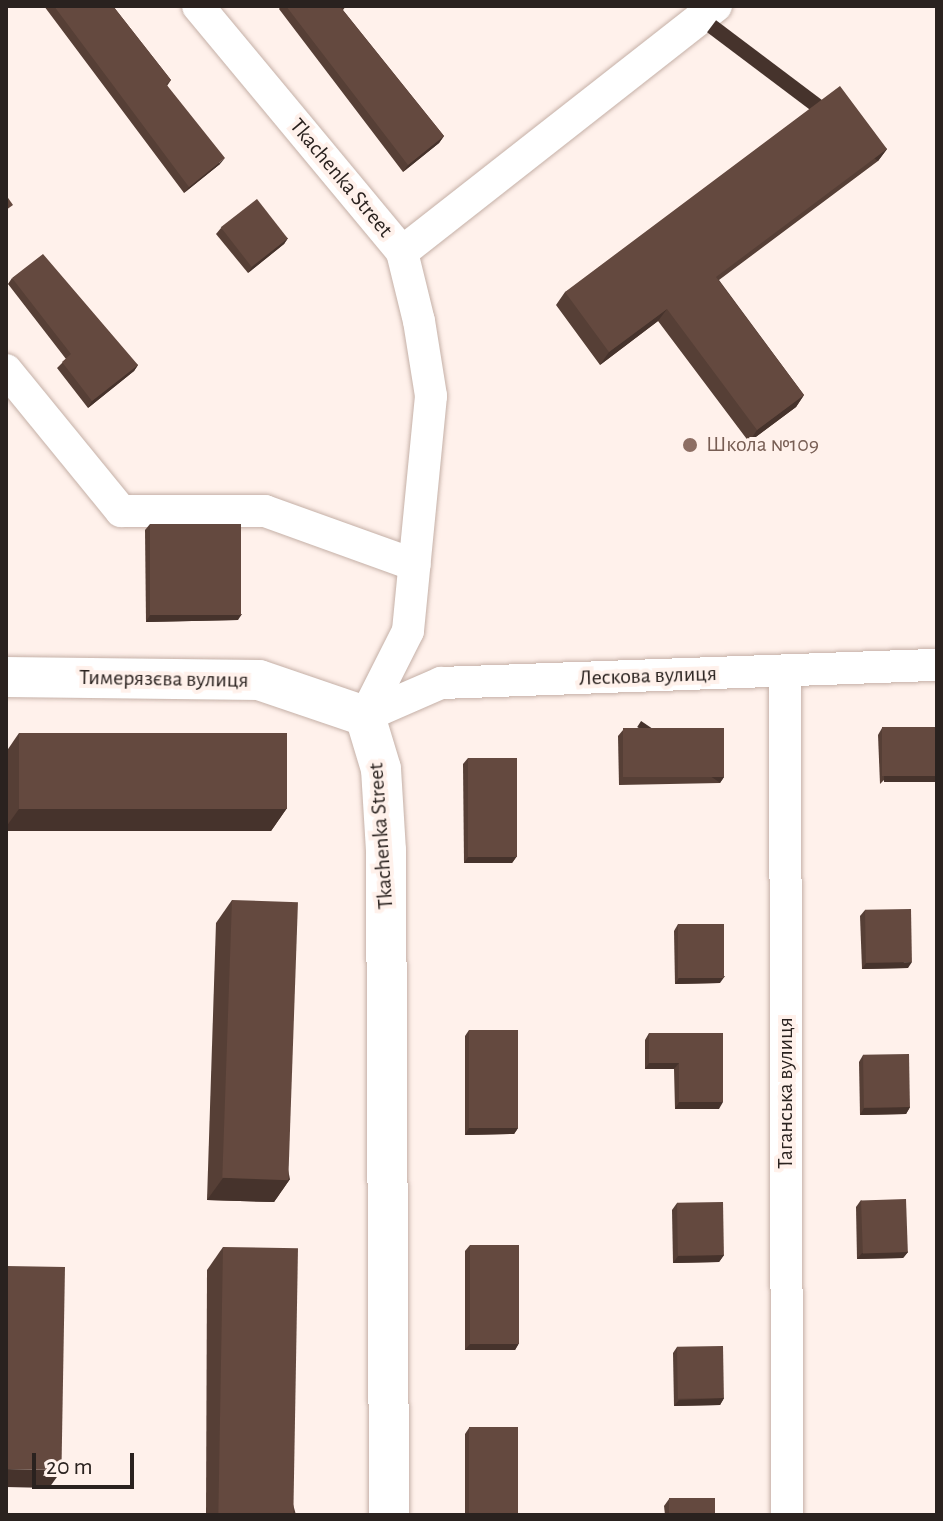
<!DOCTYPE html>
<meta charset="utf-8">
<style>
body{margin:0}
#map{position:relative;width:943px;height:1521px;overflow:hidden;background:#fff1eb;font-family:"Alegreya Sans",sans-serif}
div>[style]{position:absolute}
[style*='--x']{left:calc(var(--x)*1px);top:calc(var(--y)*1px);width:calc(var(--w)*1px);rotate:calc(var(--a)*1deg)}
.roads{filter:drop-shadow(0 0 2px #c5b0a7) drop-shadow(0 0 2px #c5b0a7)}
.minor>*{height:32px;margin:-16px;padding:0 16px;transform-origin:16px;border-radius:16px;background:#fff}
.tertiary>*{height:40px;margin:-20px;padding:0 20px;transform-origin:20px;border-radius:20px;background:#fff}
.wall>*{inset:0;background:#563f36;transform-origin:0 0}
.shaded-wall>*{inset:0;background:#46332c;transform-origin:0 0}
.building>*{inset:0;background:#64493f;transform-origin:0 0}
.dots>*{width:22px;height:22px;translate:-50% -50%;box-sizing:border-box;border:4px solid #fff1eb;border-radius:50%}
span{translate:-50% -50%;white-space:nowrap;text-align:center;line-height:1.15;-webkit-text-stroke:8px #fff1eb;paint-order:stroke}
.street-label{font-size:22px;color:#2a221f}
.education-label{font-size:22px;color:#785e54}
.left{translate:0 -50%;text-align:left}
.frame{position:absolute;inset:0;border:8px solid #2a221f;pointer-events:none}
.scale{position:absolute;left:32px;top:1453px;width:102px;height:36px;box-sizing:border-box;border:4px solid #2a221f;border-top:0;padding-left:10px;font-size:24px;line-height:28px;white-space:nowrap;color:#2a221f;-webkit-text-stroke:6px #fff1eb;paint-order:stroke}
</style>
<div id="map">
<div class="roads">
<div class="minor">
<div style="--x:198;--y:6;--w:320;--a:50.3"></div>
<div style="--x:402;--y:252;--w:71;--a:76.2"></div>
<div style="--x:419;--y:321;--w:76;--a:80.9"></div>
<div style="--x:431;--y:396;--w:236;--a:95.6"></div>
<div style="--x:408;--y:631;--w:95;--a:116.8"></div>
<div style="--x:402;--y:252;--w:399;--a:-38.1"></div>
<div style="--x:6;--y:370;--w:182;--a:50.8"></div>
<div style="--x:121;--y:511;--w:144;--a:0"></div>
<div style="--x:265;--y:511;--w:159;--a:19.8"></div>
<div style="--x:785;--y:671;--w:844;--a:89.86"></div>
<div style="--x:365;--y:716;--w:83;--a:-23.5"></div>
<div style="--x:441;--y:683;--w:496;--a:-2.1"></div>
</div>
<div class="tertiary">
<div style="--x:6;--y:677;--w:253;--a:0.7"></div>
<div style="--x:259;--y:680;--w:112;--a:18.8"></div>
<div style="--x:365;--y:716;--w:55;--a:73.2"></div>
<div style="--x:381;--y:769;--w:81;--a:86.5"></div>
<div style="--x:386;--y:850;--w:665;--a:89.74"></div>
</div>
</div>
<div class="wall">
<div style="clip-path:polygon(44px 6px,113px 6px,171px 80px,167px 86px,220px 164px,184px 193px)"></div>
<div style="clip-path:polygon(281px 6px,346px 6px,343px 10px,444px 136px,439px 143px,403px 172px,279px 9px)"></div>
<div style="clip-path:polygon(887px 149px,878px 161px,719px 280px,804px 395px,796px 407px,749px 442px,658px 321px,600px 365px,556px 305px,565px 292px)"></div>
<div style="clip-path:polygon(221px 228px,288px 238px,284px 244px,248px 273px,216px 234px)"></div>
<div style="clip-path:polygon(12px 278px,138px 365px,134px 371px,88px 408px,57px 368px,66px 359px,8px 284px)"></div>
<div style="clip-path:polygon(150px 524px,238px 620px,146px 622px,145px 530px)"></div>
<div style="clip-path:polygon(937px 727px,880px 784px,878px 735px,882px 728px)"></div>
<div style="clip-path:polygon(623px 730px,724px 777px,720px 783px,619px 785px,618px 736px)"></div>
<div style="clip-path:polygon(19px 733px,287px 808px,271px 831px,6px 831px,6px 752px)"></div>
<div style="clip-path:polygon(468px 758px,517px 856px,512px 863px,464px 863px,463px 764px)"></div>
<div style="clip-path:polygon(232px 900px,290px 1179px,274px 1202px,207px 1200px,216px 923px)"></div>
<div style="clip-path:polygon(865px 910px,908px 968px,862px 969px,860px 916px)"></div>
<div style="clip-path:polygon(678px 924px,720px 983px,675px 984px,674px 931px)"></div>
<div style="clip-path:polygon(469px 1030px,518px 1128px,514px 1134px,465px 1135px,465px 1036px)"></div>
<div style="clip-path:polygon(649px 1033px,723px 1033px,719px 1109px,675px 1109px,674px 1069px,645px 1069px,645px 1040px)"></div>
<div style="clip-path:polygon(863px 1055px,910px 1107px,906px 1114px,860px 1115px,859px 1062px)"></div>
<div style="clip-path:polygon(861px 1200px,908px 1252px,903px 1258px,857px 1259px,856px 1207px)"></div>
<div style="clip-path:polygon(677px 1203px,724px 1255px,719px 1262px,673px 1263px,672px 1210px)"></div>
<div style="clip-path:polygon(470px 1245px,519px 1343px,515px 1350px,465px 1350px,465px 1251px)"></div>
<div style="clip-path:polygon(223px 1247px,296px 1515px,206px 1515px,207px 1270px)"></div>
<div style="clip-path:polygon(677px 1347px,724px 1398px,720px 1405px,674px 1406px,673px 1353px)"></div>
<div style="clip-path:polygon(469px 1428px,518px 1515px,465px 1515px,465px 1434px)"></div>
<div style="left:937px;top:1470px;width:45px;height:1px;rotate:90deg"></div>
<div style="clip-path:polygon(669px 1499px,715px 1515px,665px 1515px,664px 1506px)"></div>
</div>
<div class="shaded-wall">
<div style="clip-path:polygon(444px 136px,439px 143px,403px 172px,408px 165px)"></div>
<div style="left:887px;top:149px;width:15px;height:214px;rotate:127deg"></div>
<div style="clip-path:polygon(225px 158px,220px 164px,184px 193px,189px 187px)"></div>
<div style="clip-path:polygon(288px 238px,284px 244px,248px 273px,252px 267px)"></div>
<div style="clip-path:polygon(667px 309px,658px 321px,600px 365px,609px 352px)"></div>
<div style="clip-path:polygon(138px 365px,134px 371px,88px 408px,92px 401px)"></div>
<div style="clip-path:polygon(804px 395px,796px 407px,749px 442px,757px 430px)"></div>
<div style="clip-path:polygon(242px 614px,238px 620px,146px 622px,150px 615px)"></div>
<div style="left:937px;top:776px;width:6px;height:53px;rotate:90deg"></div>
<div style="left:724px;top:777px;width:7px;height:100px;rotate:124deg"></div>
<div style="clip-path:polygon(287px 808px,271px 831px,6px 831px,6px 827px,19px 809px)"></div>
<div style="clip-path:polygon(517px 856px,512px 863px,464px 863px,468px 857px)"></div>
<div style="clip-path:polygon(912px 962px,908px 968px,862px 969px,866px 963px)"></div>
<div style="clip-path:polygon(725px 976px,720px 983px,675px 984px,679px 978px)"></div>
<div style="clip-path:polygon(649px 1063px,679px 1063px,674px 1069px,645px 1069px)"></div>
<div style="clip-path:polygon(679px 1102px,723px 1102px,719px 1109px,675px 1109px)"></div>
<div style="clip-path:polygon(910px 1107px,906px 1114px,860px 1115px,864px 1108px)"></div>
<div style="clip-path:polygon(469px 1128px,518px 1128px,514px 1134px,465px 1135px)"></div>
<div style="clip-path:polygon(223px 1178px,290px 1179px,274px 1202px,207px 1200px)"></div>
<div style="clip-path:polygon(908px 1252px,903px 1258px,857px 1259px,862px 1253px)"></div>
<div style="clip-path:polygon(724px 1255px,719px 1262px,673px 1263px,678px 1256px)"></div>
<div style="clip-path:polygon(519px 1343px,515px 1350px,465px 1350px,470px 1344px)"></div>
<div style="clip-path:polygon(724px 1398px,720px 1405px,674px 1406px,679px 1400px)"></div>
<div style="clip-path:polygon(6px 1469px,62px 1470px,49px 1488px,6px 1487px)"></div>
</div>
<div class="building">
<div style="clip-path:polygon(54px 6px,113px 6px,171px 80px,166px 84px,225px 158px,189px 187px)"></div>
<div style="clip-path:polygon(286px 6px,344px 6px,341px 8px,444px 136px,408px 165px)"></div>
<div style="clip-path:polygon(840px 86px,887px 149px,716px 277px,804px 395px,757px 430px,667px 309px,609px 352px,565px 292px)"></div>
<div style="clip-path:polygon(6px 195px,13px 205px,6px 210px)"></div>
<div style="left:257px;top:199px;width:50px;height:46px;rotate:52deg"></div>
<div style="clip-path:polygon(43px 254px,138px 365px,92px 401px,62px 362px,71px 354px,12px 278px)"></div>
<div style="left:150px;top:524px;width:91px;height:91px"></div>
<div style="left:937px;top:727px;width:49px;height:55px;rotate:90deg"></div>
<div style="left:724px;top:728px;width:49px;height:101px;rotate:90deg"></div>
<div style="left:19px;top:733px;width:268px;height:76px"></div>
<div style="left:468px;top:758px;width:49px;height:99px"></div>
<div style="left:232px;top:900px;width:66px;height:278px;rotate:2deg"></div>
<div style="left:911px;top:909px;width:53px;height:46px;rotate:89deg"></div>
<div style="left:678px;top:924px;width:46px;height:54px"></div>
<div style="left:469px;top:1030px;width:49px;height:98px"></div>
<div style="clip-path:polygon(649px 1033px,723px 1033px,723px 1102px,679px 1102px,679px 1063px,649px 1063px)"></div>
<div style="left:909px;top:1054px;width:53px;height:46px;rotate:89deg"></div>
<div style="left:906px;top:1199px;width:53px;height:45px;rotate:88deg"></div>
<div style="left:723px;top:1202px;width:53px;height:46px;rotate:89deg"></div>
<div style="left:470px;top:1245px;width:49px;height:99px"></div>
<div style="left:223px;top:1247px;width:75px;height:268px;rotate:1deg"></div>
<div style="left:6px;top:1266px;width:59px;height:203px;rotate:1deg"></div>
<div style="left:723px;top:1346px;width:52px;height:46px;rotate:89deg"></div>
<div style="left:518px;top:1427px;width:88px;height:49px;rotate:90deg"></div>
<div style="left:715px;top:1498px;width:17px;height:46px;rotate:90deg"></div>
</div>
<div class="dots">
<div style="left:690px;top:445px;background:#8d6e63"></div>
</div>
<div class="street-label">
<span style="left:341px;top:178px;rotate:50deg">Tkachenka Street</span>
<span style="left:648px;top:676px;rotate:-2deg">Лескова вулиця</span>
<span style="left:164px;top:679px;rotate:1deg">Тимерязєва вулиця</span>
<span style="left:381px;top:836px;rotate:-94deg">Tkachenka Street</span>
<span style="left:786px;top:1093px;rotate:-90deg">Таганська вулиця</span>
</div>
<div class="education-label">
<span class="left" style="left:706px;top:445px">Школа №109</span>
</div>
<div class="frame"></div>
<div class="scale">20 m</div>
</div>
